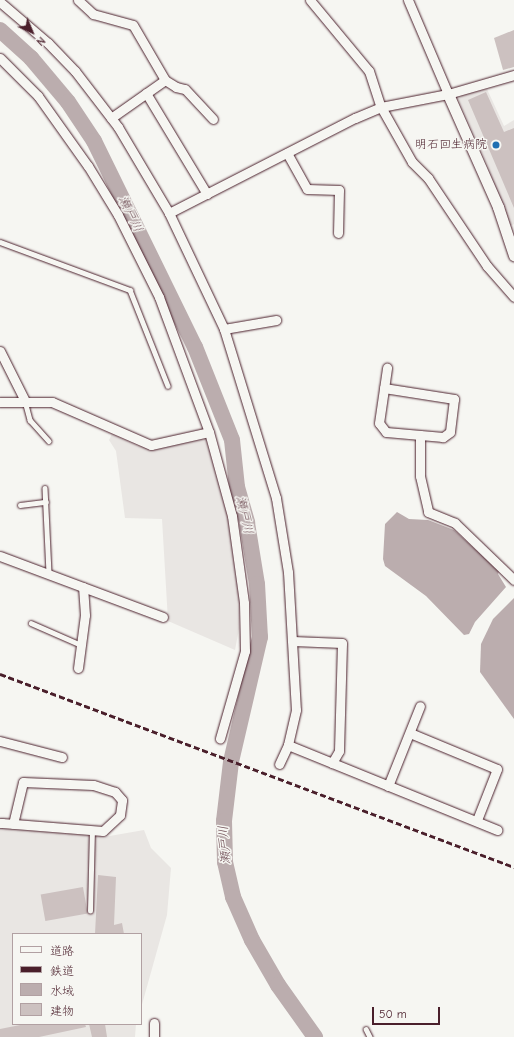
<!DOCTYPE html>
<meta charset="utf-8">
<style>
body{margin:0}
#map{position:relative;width:514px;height:1037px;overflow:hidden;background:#f6f6f2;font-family:"Comic Neue","Klee One",sans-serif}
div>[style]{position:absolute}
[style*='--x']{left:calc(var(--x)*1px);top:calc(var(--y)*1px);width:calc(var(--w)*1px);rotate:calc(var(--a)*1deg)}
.built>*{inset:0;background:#e9e6e3}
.water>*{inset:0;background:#bbadae}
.river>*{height:16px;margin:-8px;padding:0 8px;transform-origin:8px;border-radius:8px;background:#bbadae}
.building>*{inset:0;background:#ccc1c0;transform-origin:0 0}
.roads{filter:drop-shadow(0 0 1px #4a1f2b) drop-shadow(0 0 1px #4a1f2b)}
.service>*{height:4.5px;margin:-2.25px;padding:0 2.25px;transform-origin:2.25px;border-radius:2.25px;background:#f6f6f2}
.minor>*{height:9px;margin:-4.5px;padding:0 4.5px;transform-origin:4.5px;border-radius:4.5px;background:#f6f6f2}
.tertiary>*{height:11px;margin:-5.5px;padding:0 5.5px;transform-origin:5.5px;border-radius:5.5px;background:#f6f6f2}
.rail>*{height:2.5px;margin-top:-1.25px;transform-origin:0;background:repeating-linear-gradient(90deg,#4a1f2b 0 6px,transparent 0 9px)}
.dots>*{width:11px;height:11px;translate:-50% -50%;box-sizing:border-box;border:2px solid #f6f6f2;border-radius:50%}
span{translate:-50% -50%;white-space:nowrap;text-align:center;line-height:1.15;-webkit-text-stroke:3px #f6f6f2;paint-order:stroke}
.poi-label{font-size:12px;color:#4a1f2b}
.right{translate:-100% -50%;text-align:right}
.water-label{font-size:13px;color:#6c4a52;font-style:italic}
.legend{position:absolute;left:12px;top:933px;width:130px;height:92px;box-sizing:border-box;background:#f6f6f2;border:1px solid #b1a0a2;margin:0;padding:5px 7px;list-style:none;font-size:12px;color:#4a1f2b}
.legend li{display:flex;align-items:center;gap:8px;height:20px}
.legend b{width:20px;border:1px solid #b1a0a2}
.north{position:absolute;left:12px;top:12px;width:40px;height:40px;-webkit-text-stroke:3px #f6f6f2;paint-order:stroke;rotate:136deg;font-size:11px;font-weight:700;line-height:16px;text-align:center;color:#4a1f2b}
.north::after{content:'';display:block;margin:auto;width:14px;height:18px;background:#4a1f2b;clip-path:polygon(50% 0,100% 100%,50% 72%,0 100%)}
.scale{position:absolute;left:372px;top:1007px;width:68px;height:18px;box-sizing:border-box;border:2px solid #4a1f2b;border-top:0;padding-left:5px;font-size:12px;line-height:14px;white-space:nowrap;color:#4a1f2b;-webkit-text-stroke:3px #f6f6f2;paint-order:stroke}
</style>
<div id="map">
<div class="built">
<div style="clip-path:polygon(487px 89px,504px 126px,514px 120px,514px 224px,510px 226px,487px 164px,458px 99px,462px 95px)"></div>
<div style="clip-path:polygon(112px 434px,138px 446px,156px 448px,206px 439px,228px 514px,239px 595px,239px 629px,235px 650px,168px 621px,162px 519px,125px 518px,116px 451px,109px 440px)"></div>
<div style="clip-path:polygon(0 828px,104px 837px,144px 830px,151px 848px,171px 868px,167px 915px,141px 1008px,141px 934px,13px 934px,13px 1024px,136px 1024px,135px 1037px,0 1037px)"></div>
</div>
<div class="water">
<div style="clip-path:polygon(397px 512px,409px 519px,428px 520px,454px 530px,499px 571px,498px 574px,506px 587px,475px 622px,469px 634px,464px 635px,426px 596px,385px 566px,383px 559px,385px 524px)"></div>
<div style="clip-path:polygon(514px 598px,514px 719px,480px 672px,481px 644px,493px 619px)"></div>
</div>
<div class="river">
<div style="--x:0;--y:30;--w:42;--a:42.1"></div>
<div style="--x:31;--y:58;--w:57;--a:49.9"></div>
<div style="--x:68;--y:102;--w:47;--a:56.3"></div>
<div style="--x:94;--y:141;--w:229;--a:63.9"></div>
<div style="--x:195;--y:347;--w:100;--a:68.3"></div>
<div style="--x:232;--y:440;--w:47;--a:83.9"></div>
<div style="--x:237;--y:487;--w:37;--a:74"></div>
<div style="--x:247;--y:523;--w:62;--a:80.7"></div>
<div style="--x:257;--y:584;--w:53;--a:86.8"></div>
<div style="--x:260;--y:637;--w:128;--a:103.1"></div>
<div style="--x:231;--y:762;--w:59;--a:96.8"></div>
<div style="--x:224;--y:821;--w:41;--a:88.6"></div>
<div style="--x:225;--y:862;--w:36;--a:77"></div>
<div style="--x:233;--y:897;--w:47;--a:66.2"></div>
<div style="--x:252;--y:940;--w:52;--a:60"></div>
<div style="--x:278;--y:985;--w:64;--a:54.6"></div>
</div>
<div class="building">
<div style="clip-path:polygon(514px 30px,514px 67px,503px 70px,494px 38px)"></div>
<div style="clip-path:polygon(486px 92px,504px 132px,514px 128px,514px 208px,468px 100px)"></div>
<div style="clip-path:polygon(98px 875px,116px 877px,114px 925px,122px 923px,124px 934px,95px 934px)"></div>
<div style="left:83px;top:887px;width:27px;height:43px;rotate:80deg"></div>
<div style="clip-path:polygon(25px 1024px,85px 1024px,86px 1027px,39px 1037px,0 1037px,0 1029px)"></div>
<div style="clip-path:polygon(89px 1024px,105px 1024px,107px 1037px,92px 1037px)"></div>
</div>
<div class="roads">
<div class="service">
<div style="--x:0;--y:242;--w:139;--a:20.3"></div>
<div style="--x:130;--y:290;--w:103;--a:68.4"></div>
<div style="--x:25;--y:401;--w:20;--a:75"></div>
<div style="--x:30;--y:420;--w:28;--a:48"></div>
<div style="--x:45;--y:488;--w:86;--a:87.3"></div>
<div style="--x:20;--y:505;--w:26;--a:-7"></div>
<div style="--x:31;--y:623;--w:55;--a:23.7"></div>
<div style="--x:90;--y:911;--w:81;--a:-88.6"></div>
<div style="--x:366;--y:1029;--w:9;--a:63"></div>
</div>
<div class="minor">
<div style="--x:78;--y:0;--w:21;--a:43"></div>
<div style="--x:93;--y:14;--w:41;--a:15.4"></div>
<div style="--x:133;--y:25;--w:64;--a:59.8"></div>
<div style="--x:165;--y:80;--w:66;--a:144.9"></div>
<div style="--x:310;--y:0;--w:92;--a:50.3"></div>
<div style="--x:369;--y:71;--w:38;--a:72"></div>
<div style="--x:381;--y:107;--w:63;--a:60.6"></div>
<div style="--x:412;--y:162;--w:23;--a:45"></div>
<div style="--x:428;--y:178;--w:106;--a:56.2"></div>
<div style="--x:487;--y:266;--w:41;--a:48.9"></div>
<div style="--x:408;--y:0;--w:102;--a:66.9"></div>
<div style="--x:0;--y:2;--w:63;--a:40.5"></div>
<div style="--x:48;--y:43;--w:39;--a:46"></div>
<div style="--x:75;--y:71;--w:71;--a:52.5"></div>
<div style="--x:118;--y:127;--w:100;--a:59.3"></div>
<div style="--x:169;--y:213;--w:128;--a:64.6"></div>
<div style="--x:224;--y:329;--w:177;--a:72.9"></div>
<div style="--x:276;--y:498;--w:75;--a:80.8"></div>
<div style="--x:288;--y:572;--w:138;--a:86.7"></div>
<div style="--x:296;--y:710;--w:36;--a:103"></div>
<div style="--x:288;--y:745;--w:21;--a:115"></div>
<div style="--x:0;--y:58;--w:54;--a:45"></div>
<div style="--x:38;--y:96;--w:86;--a:54.5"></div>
<div style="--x:88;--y:166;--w:57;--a:58.5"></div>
<div style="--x:118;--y:215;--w:92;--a:63.4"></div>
<div style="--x:159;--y:297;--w:144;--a:69.7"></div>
<div style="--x:209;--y:432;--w:87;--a:74.7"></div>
<div style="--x:232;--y:516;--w:88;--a:82.1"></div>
<div style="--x:244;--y:603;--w:48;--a:88.8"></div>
<div style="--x:245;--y:651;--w:91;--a:106"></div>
<div style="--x:165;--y:80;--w:13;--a:32"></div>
<div style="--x:176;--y:87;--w:9;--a:13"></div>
<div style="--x:185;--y:89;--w:41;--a:47"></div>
<div style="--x:146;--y:93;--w:118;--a:58.9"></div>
<div style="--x:287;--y:153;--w:41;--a:60.9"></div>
<div style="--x:307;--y:189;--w:32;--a:2"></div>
<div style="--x:339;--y:190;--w:43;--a:91.3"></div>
<div style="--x:169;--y:213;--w:209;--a:-27.1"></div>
<div style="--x:355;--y:118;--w:28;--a:-23"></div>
<div style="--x:381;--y:107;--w:68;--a:-11"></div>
<div style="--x:448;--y:94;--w:69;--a:-16.1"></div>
<div style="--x:224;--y:329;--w:53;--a:-9.8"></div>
<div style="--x:0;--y:351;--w:56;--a:63.4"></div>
<div style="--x:384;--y:388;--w:71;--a:8.9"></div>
<div style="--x:454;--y:399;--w:33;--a:97"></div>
<div style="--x:450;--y:432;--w:9;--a:144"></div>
<div style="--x:443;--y:437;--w:57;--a:-175"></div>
<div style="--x:386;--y:432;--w:11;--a:-128"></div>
<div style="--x:379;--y:423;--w:56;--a:-81.7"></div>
<div style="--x:0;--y:402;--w:52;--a:0"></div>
<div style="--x:52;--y:402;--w:108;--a:23.5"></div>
<div style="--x:151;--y:445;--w:59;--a:-12.6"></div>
<div style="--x:420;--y:435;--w:41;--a:90"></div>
<div style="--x:420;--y:476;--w:37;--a:77"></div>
<div style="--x:428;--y:512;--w:29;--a:22"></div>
<div style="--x:455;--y:523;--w:82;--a:44"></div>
<div style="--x:0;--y:556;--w:174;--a:20.5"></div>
<div style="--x:293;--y:641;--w:49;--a:2.3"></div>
<div style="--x:342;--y:643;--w:108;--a:91.6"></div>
<div style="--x:339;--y:751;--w:14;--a:120"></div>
<div style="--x:78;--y:668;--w:53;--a:-82.5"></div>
<div style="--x:85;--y:615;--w:28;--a:-94"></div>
<div style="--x:410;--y:733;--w:94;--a:22.5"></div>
<div style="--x:497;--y:769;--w:55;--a:111.4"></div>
<div style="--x:0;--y:741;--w:64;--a:14.5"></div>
<div style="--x:288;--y:745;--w:226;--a:22.1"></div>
<div style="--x:388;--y:786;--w:86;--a:-68.2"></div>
<div style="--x:0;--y:823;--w:2;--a:0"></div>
<div style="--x:2;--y:823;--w:101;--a:4.5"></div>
<div style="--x:103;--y:831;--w:23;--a:-43"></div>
<div style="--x:120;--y:815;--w:15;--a:-82"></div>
<div style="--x:122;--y:800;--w:11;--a:-131"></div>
<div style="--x:115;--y:792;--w:23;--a:-162"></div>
<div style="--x:93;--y:785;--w:70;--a:-177.5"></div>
<div style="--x:23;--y:782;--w:43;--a:103.4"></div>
<div style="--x:154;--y:1023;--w:14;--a:90"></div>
</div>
<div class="tertiary">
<div style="--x:448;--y:94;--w:124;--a:66.1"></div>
<div style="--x:498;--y:207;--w:51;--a:71.6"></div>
</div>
</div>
<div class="rail">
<div style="--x:0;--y:674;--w:549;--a:20.58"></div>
</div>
<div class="dots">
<div style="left:496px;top:145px;background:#1f6fb2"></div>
</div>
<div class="poi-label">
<span class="right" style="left:487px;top:145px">明石回生病院</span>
</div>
<div class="water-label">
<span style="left:130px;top:214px;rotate:64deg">瀬戸川</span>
<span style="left:244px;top:515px;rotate:77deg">瀬戸川</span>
<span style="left:225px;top:845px;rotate:-94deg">瀬戸川</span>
</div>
<ul class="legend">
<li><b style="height:5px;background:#f6f6f2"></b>道路</li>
<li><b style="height:5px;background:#4a1f2b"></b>鉄道</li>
<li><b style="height:11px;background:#bbadae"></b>水域</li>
<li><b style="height:11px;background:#ccc1c0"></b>建物</li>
</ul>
<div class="north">N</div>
<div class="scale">50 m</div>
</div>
